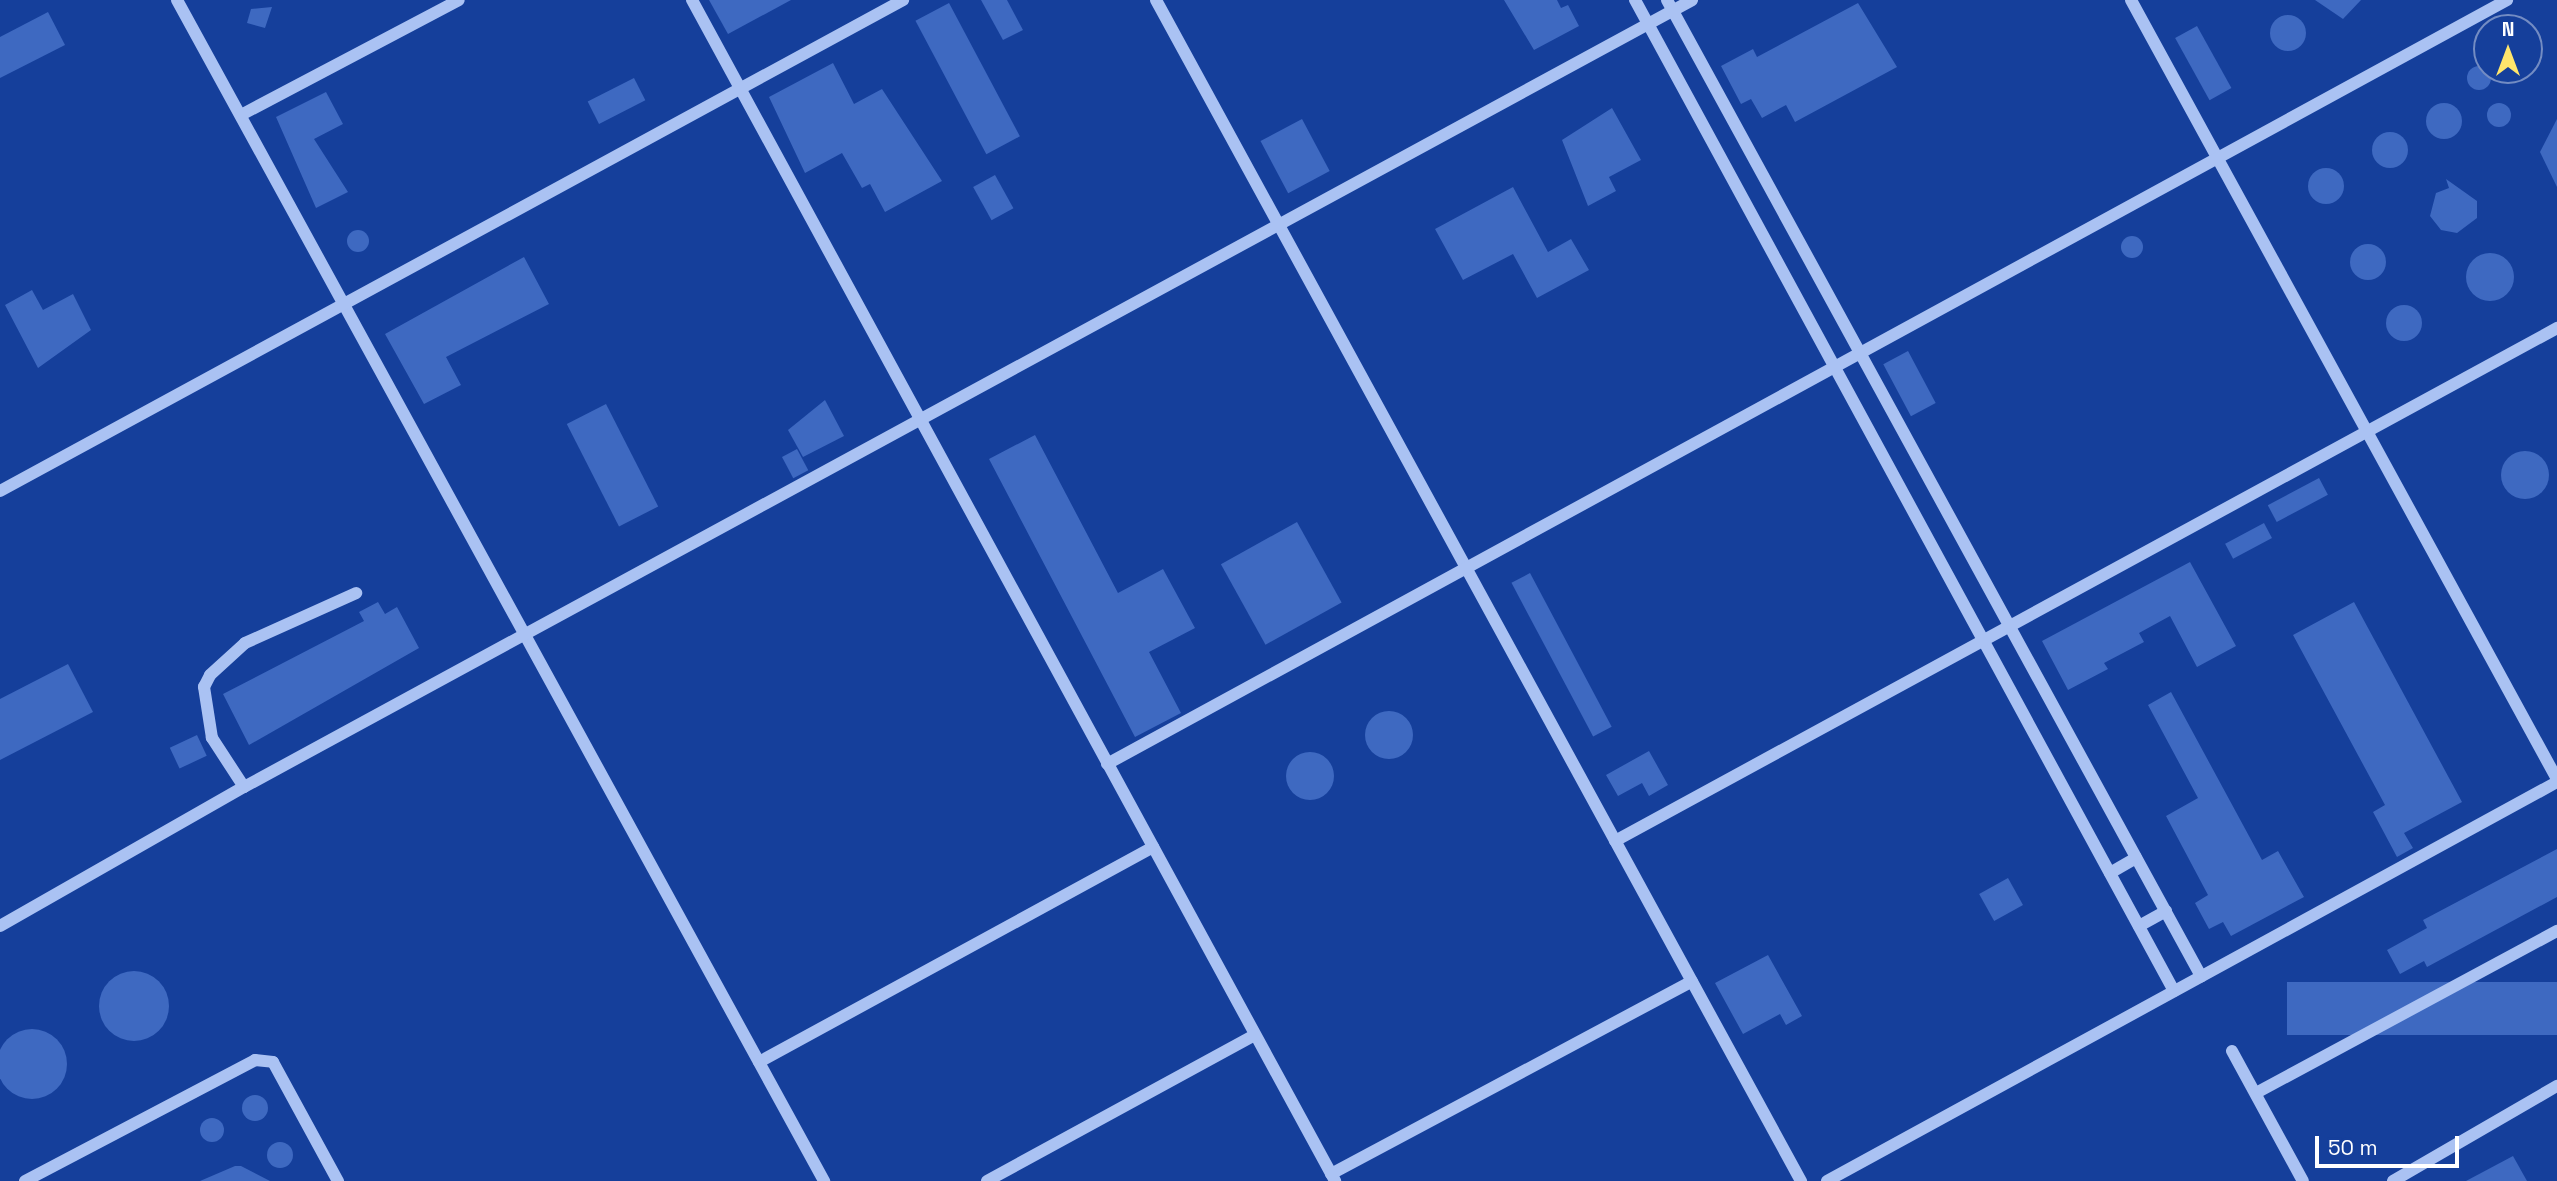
<!DOCTYPE html>
<style>
body{margin:0}
#map{position:relative;width:2557px;height:1181px;overflow:hidden;background:#153f9b;font-family:"Space Grotesk",sans-serif}
div>[style]{position:absolute}
[style*='--x']{left:calc(var(--x)*1px);top:calc(var(--y)*1px);width:calc(var(--w)*1px);rotate:calc(var(--a)*1deg)}
.building>*{inset:0;background:#3e69c1;transform-origin:0 0}
.round{border-radius:50%}
.minor>*{height:12px;margin:-6px;padding:0 6px;transform-origin:6px;border-radius:6px;background:#aac2f3}
span{translate:-50% -50%;white-space:nowrap;text-align:center;line-height:1.15;-webkit-text-stroke:5px #153f9b;paint-order:stroke}
.north{position:absolute;left:2473px;top:14px;width:70px;height:70px;box-sizing:border-box;background:#153f9b;border:2px solid #738cc3;border-radius:50%;rotate:0deg;font-size:19px;font-weight:700;line-height:28px;text-align:center;color:#fff}
.north::after{content:'';display:block;margin:auto;width:24px;height:32px;background:#ffe66c;clip-path:polygon(50% 0,100% 100%,50% 72%,0 100%)}
.scale{position:absolute;left:2315px;top:1136px;width:144px;height:32px;box-sizing:border-box;border:4px solid #fff;border-top:0;padding-left:9px;font-size:21px;line-height:24px;white-space:nowrap;color:#fff;-webkit-text-stroke:5px #153f9b;paint-order:stroke}
</style>
<div id="map">
<div class="building">
<div style="clip-path:polygon(709px 0,791px 0,728px 34px)"></div>
<div style="clip-path:polygon(981px 0,1007px 0,1023px 30px,1003px 40px)"></div>
<div style="clip-path:polygon(1504px 0,1557px 0,1561px 8px,1568px 5px,1579px 26px,1534px 50px)"></div>
<div style="clip-path:polygon(2315px 0,2361px 0,2343px 19px)"></div>
<div style="left:949px;top:3px;width:151px;height:38px;rotate:62deg"></div>
<div style="clip-path:polygon(1858px 3px,1897px 67px,1795px 122px,1786px 105px,1762px 118px,1751px 99px,1741px 104px,1721px 66px,1753px 49px,1757px 57px)"></div>
<div style="clip-path:polygon(272px 7px,265px 28px,247px 23px,251px 9px)"></div>
<div style="clip-path:polygon(48px 12px,65px 45px,0 78px,0 37px)"></div>
<div class="round" style="left:2270px;top:15px;width:36px;height:36px"></div>
<div style="left:2197px;top:26px;width:71px;height:25px;rotate:61deg"></div>
<div style="clip-path:polygon(833px 63px,854px 104px,882px 89px,942px 181px,885px 212px,870px 184px,862px 188px,842px 153px,805px 173px,769px 97px)"></div>
<div class="round" style="left:2467px;top:66px;width:24px;height:24px"></div>
<div style="left:634px;top:78px;width:25px;height:52px;rotate:63deg"></div>
<div style="clip-path:polygon(326px 92px,343px 124px,314px 139px,348px 192px,316px 208px,276px 117px)"></div>
<div class="round" style="left:2487px;top:103px;width:24px;height:24px"></div>
<div class="round" style="left:2426px;top:103px;width:36px;height:36px"></div>
<div style="clip-path:polygon(1612px 108px,1641px 160px,1609px 177px,1616px 191px,1588px 206px,1562px 140px)"></div>
<div style="left:1302px;top:119px;width:59px;height:47px;rotate:62deg"></div>
<div style="clip-path:polygon(2557px 119px,2557px 187px,2540px 152px)"></div>
<div class="round" style="left:2372px;top:132px;width:36px;height:36px"></div>
<div class="round" style="left:2308px;top:168px;width:36px;height:36px"></div>
<div style="left:995px;top:175px;width:38px;height:25px;rotate:61deg"></div>
<div style="clip-path:polygon(2446px 179px,2477px 201px,2477px 218px,2457px 233px,2441px 230px,2430px 216px,2436px 193px,2449px 188px)"></div>
<div style="clip-path:polygon(1513px 187px,1548px 252px,1571px 239px,1589px 270px,1537px 298px,1513px 254px,1463px 280px,1435px 229px)"></div>
<div class="round" style="left:347px;top:230px;width:22px;height:22px"></div>
<div class="round" style="left:2121px;top:236px;width:22px;height:22px"></div>
<div class="round" style="left:2350px;top:244px;width:36px;height:36px"></div>
<div class="round" style="left:2466px;top:253px;width:48px;height:48px"></div>
<div style="clip-path:polygon(524px 257px,549px 304px,446px 357px,461px 385px,424px 404px,385px 334px)"></div>
<div style="clip-path:polygon(32px 290px,43px 310px,73px 294px,91px 330px,38px 368px,5px 305px)"></div>
<div class="round" style="left:2386px;top:305px;width:36px;height:36px"></div>
<div style="left:1908px;top:351px;width:59px;height:28px;rotate:62deg"></div>
<div style="clip-path:polygon(825px 400px,844px 436px,803px 457px,788px 430px)"></div>
<div style="left:606px;top:404px;width:115px;height:44px;rotate:63deg"></div>
<div style="clip-path:polygon(1035px 435px,1118px 593px,1163px 569px,1195px 628px,1149px 652px,1181px 713px,1135px 737px,989px 459px)"></div>
<div style="left:797px;top:449px;width:24px;height:17px;rotate:62deg"></div>
<div class="round" style="left:2501px;top:451px;width:48px;height:48px"></div>
<div style="left:2319px;top:478px;width:19px;height:58px;rotate:62deg"></div>
<div style="left:1297px;top:522px;width:92px;height:87px;rotate:61deg"></div>
<div style="left:2264px;top:523px;width:17px;height:44px;rotate:62deg"></div>
<div style="clip-path:polygon(2190px 562px,2236px 646px,2197px 667px,2170px 616px,2139px 633px,2144px 642px,2104px 663px,2108px 669px,2068px 690px,2042px 641px)"></div>
<div style="left:1530px;top:573px;width:174px;height:21px;rotate:62deg"></div>
<div style="clip-path:polygon(378px 602px,385px 614px,397px 607px,419px 648px,249px 745px,223px 694px,364px 621px,359px 612px)"></div>
<div style="clip-path:polygon(2354px 602px,2462px 802px,2404px 833px,2413px 848px,2397px 857px,2373px 812px,2385px 805px,2293px 635px)"></div>
<div style="clip-path:polygon(68px 664px,93px 712px,0 760px,0 699px)"></div>
<div style="clip-path:polygon(2171px 692px,2262px 860px,2278px 851px,2304px 897px,2231px 936px,2223px 922px,2209px 929px,2195px 903px,2208px 895px,2166px 816px,2198px 798px,2148px 705px)"></div>
<div class="round" style="left:1365px;top:711px;width:48px;height:48px"></div>
<div style="left:197px;top:735px;width:23px;height:30px;rotate:65deg"></div>
<div style="clip-path:polygon(1649px 751px,1668px 785px,1649px 796px,1642px 783px,1618px 796px,1606px 775px)"></div>
<div class="round" style="left:1286px;top:752px;width:48px;height:48px"></div>
<div style="clip-path:polygon(2557px 849px,2557px 897px,2427px 967px,2424px 961px,2400px 974px,2387px 950px,2427px 928px,2423px 920px)"></div>
<div style="left:2008px;top:878px;width:31px;height:33px;rotate:61deg"></div>
<div style="clip-path:polygon(1768px 955px,1802px 1016px,1786px 1025px,1780px 1014px,1743px 1034px,1715px 983px)"></div>
<div class="round" style="left:99px;top:971px;width:70px;height:70px"></div>
<div style="left:2557px;top:982px;width:53px;height:270px;rotate:90deg"></div>
<div class="round" style="left:-3px;top:1029px;width:70px;height:70px"></div>
<div class="round" style="left:242px;top:1095px;width:26px;height:26px"></div>
<div class="round" style="left:200px;top:1118px;width:24px;height:24px"></div>
<div class="round" style="left:267px;top:1142px;width:26px;height:26px"></div>
<div style="clip-path:polygon(2513px 1156px,2527px 1181px,2466px 1181px)"></div>
<div style="clip-path:polygon(241px 1166px,270px 1181px,200px 1181px,235px 1166px)"></div>
</div>
<div class="minor">
<div style="--x:177;--y:0;--w:1347;--a:61.28"></div>
<div style="--x:692;--y:0;--w:1345;--a:61.43"></div>
<div style="--x:1156;--y:0;--w:1346;--a:61.36"></div>
<div style="--x:1635;--y:0;--w:1128;--a:61.46"></div>
<div style="--x:1667;--y:0;--w:1113;--a:61.32"></div>
<div style="--x:2131;--y:0;--w:888;--a:61.33"></div>
<div style="--x:241;--y:115;--w:246;--a:-27.8"></div>
<div style="--x:0;--y:491;--w:1028;--a:-28.53"></div>
<div style="--x:1107;--y:764;--w:1595;--a:-28.62"></div>
<div style="--x:244;--y:787;--w:59;--a:-123.1"></div>
<div style="--x:212;--y:738;--w:52;--a:-98.9"></div>
<div style="--x:204;--y:687;--w:13;--a:-63"></div>
<div style="--x:210;--y:675;--w:47;--a:-42.4"></div>
<div style="--x:245;--y:643;--w:122;--a:-24.2"></div>
<div style="--x:1615;--y:841;--w:1073;--a:-28.57"></div>
<div style="--x:2110;--y:873;--w:30;--a:-30"></div>
<div style="--x:0;--y:926;--w:281;--a:-29.7"></div>
<div style="--x:244;--y:787;--w:1648;--a:-28.52"></div>
<div style="--x:2139;--y:926;--w:31;--a:-29"></div>
<div style="--x:2232;--y:1051;--w:148;--a:61.4"></div>
<div style="--x:759;--y:1062;--w:449;--a:-28.6"></div>
<div style="--x:2256;--y:1093;--w:342;--a:-28.3"></div>
<div style="--x:1331;--y:1174;--w:409;--a:-28.1"></div>
<div style="--x:25;--y:1181;--w:260;--a:-27.7"></div>
<div style="--x:255;--y:1060;--w:18;--a:6"></div>
<div style="--x:273;--y:1062;--w:136;--a:61.4"></div>
<div style="--x:987;--y:1181;--w:305;--a:-28.6"></div>
<div style="--x:1827;--y:1181;--w:832;--a:-28.66"></div>
<div style="--x:2393;--y:1181;--w:190;--a:-30.1"></div>
</div>
<div class="north">N</div>
<div class="scale">50 m</div>
</div>
